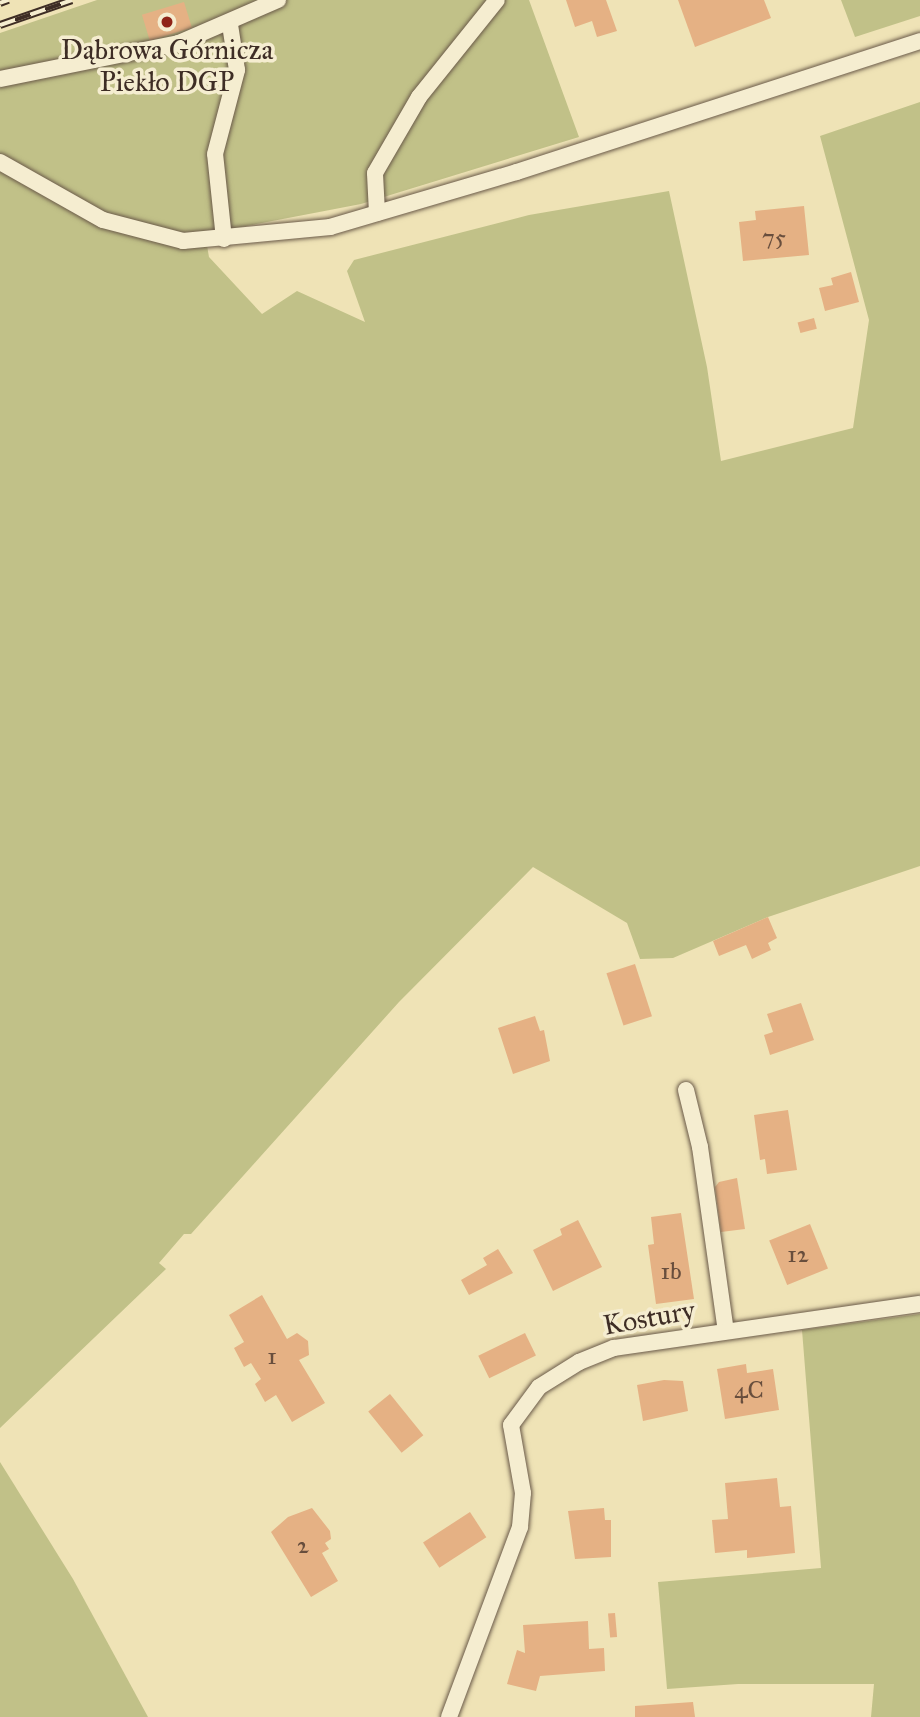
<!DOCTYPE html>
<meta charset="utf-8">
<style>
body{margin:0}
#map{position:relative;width:920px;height:1717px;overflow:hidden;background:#efe3b6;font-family:"IM FELL Great Primer",serif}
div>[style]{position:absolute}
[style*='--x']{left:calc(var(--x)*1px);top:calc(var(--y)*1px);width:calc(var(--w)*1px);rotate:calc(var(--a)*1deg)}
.green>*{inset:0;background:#c1c188}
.building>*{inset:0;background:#e5b184;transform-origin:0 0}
.roads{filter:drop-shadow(0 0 2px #6a5a49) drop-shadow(0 0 2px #6a5a49)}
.lane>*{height:16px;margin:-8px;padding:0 8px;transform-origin:8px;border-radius:8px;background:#f5edd0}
.rail>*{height:8px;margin-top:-4px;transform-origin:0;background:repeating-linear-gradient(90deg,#f5edd0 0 16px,#3e2d25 0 32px);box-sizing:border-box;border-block:2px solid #3e2d25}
.dots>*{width:19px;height:19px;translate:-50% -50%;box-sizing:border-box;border:4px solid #f5edd0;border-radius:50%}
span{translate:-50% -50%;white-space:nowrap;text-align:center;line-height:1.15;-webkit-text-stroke:7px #f5edd0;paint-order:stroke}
.number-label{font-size:24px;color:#684e3d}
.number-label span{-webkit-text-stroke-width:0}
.poi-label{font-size:28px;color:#3e2d25}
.street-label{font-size:28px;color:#3e2d25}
</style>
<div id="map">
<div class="green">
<div style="clip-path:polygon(97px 0,529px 0,579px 137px,361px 204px,205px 234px,209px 257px,262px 314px,297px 291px,365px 322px,347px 271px,354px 260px,529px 215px,669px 191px,707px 367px,721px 461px,853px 428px,869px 320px,820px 136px,920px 102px,920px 866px,768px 917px,673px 958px,640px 959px,627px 923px,533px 867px,399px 1002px,191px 1234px,184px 1234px,159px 1263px,166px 1269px,0 1428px,0 33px)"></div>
<div style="clip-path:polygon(841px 0,920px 0,920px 16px,855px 37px)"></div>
<div style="clip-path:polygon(920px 1314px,920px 1717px,871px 1717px,874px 1684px,738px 1684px,667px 1689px,658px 1582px,821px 1568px,802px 1330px)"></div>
<div style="clip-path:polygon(0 1462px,73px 1579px,148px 1717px,0 1717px)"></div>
</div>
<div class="building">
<div style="clip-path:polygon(566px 0,606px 0,617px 31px,597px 37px,592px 21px,575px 27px)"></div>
<div style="clip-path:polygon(678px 0,764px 0,771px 18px,695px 47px)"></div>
<div style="left:184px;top:2px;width:27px;height:44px;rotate:73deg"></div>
<div style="clip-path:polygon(804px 206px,809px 255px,743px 261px,739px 222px,756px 220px,755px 211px)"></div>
<div style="clip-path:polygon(851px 272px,859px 302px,825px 311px,819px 288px,833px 285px,831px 278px)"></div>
<div style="left:814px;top:318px;width:11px;height:17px;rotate:75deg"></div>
<div style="clip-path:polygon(768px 917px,777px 938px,768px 943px,771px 950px,752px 959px,746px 945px,719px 956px,713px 941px)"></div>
<div style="left:635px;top:964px;width:55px;height:30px;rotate:72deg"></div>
<div style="clip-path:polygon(801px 1003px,814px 1040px,770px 1055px,764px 1035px,773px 1032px,767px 1014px)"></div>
<div style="clip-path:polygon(535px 1016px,540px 1031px,544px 1030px,550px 1061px,513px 1074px,498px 1028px)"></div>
<div style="clip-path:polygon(788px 1110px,797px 1170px,767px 1174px,765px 1159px,760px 1160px,754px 1115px)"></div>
<div style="clip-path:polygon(737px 1178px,745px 1229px,721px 1232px,715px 1187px,719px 1182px)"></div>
<div style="clip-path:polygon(681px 1213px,694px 1299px,656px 1304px,648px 1245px,654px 1244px,651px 1217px)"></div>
<div style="clip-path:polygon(578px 1220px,602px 1267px,553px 1291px,533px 1250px,562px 1235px,560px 1229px)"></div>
<div style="left:810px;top:1224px;width:48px;height:44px;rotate:68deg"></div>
<div style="clip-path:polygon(498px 1249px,513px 1273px,469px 1295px,461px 1280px,487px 1265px,483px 1258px)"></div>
<div style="clip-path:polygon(262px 1295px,287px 1339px,297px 1333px,308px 1341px,309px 1355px,299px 1360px,325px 1403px,292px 1422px,276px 1395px,265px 1402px,255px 1384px,261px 1379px,251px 1363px,244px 1367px,234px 1348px,244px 1342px,229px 1315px)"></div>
<div style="left:525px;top:1333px;width:25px;height:52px;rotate:64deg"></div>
<div style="clip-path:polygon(746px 1364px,747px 1373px,773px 1369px,779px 1410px,725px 1419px,717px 1369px)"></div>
<div style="clip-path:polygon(664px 1380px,683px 1381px,688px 1411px,643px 1421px,637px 1385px)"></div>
<div style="left:390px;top:1394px;width:53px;height:28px;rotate:51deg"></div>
<div style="clip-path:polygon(777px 1478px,780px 1507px,791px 1506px,795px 1553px,747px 1558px,747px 1550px,715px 1553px,712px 1520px,728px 1519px,725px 1483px)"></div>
<div style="clip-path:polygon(312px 1508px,330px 1531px,331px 1539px,325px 1543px,329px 1549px,322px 1553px,338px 1581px,311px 1597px,271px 1532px,288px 1517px)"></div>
<div style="clip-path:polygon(604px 1508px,605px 1520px,611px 1520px,611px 1557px,575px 1559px,568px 1511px)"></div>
<div style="left:470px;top:1512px;width:30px;height:56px;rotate:57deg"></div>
<div style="left:615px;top:1613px;width:24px;height:7px;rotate:85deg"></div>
<div style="clip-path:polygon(588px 1621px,589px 1649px,604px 1648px,605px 1671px,540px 1676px,536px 1691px,507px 1684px,517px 1650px,525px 1653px,523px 1625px)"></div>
<div style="clip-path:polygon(693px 1702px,695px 1717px,635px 1717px,635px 1706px)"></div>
</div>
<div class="roads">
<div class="lane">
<div style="--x:0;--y:79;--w:183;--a:-11.4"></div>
<div style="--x:179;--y:43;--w:108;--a:-23.5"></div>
<div style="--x:0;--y:162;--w:118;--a:29.4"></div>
<div style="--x:103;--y:220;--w:83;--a:14.7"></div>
<div style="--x:183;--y:241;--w:148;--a:-5.4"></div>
<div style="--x:330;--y:227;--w:195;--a:-16.4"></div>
<div style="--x:517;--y:172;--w:424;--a:-18"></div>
<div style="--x:377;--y:213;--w:40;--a:-92.9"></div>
<div style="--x:375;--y:173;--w:88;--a:-59.9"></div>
<div style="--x:419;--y:97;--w:124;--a:-51.2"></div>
<div style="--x:224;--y:239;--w:85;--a:-96"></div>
<div style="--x:215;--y:154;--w:87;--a:-75.3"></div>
<div style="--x:237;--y:70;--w:46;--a:-98.8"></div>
<div style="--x:686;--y:1090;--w:59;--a:76.2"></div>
<div style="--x:700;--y:1147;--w:186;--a:82"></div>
<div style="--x:449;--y:1717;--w:203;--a:-69.5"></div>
<div style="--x:520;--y:1527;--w:34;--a:-85"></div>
<div style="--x:523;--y:1493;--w:69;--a:-100"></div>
<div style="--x:511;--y:1425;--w:47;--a:-53.6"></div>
<div style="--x:539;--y:1387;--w:47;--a:-32"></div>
<div style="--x:579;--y:1362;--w:38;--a:-22"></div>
<div style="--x:614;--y:1348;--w:309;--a:-8.2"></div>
</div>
</div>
<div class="rail">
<div style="--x:0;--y:3;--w:9;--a:-21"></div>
<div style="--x:0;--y:25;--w:76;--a:-19.1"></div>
</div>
<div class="dots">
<div style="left:167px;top:22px;background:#8f2418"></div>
</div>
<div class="number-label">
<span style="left:774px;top:238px">75</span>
<span style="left:798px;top:1255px">12</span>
<span style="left:671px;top:1272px">1b</span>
<span style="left:272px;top:1357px">1</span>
<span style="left:749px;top:1391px">4C</span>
<span style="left:303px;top:1546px">2</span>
</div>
<div class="poi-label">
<span style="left:167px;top:66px">Dąbrowa Górnicza<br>Piekło DGP</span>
</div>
<div class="street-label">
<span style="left:649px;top:1318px;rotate:-10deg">Kostury</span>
</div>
</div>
